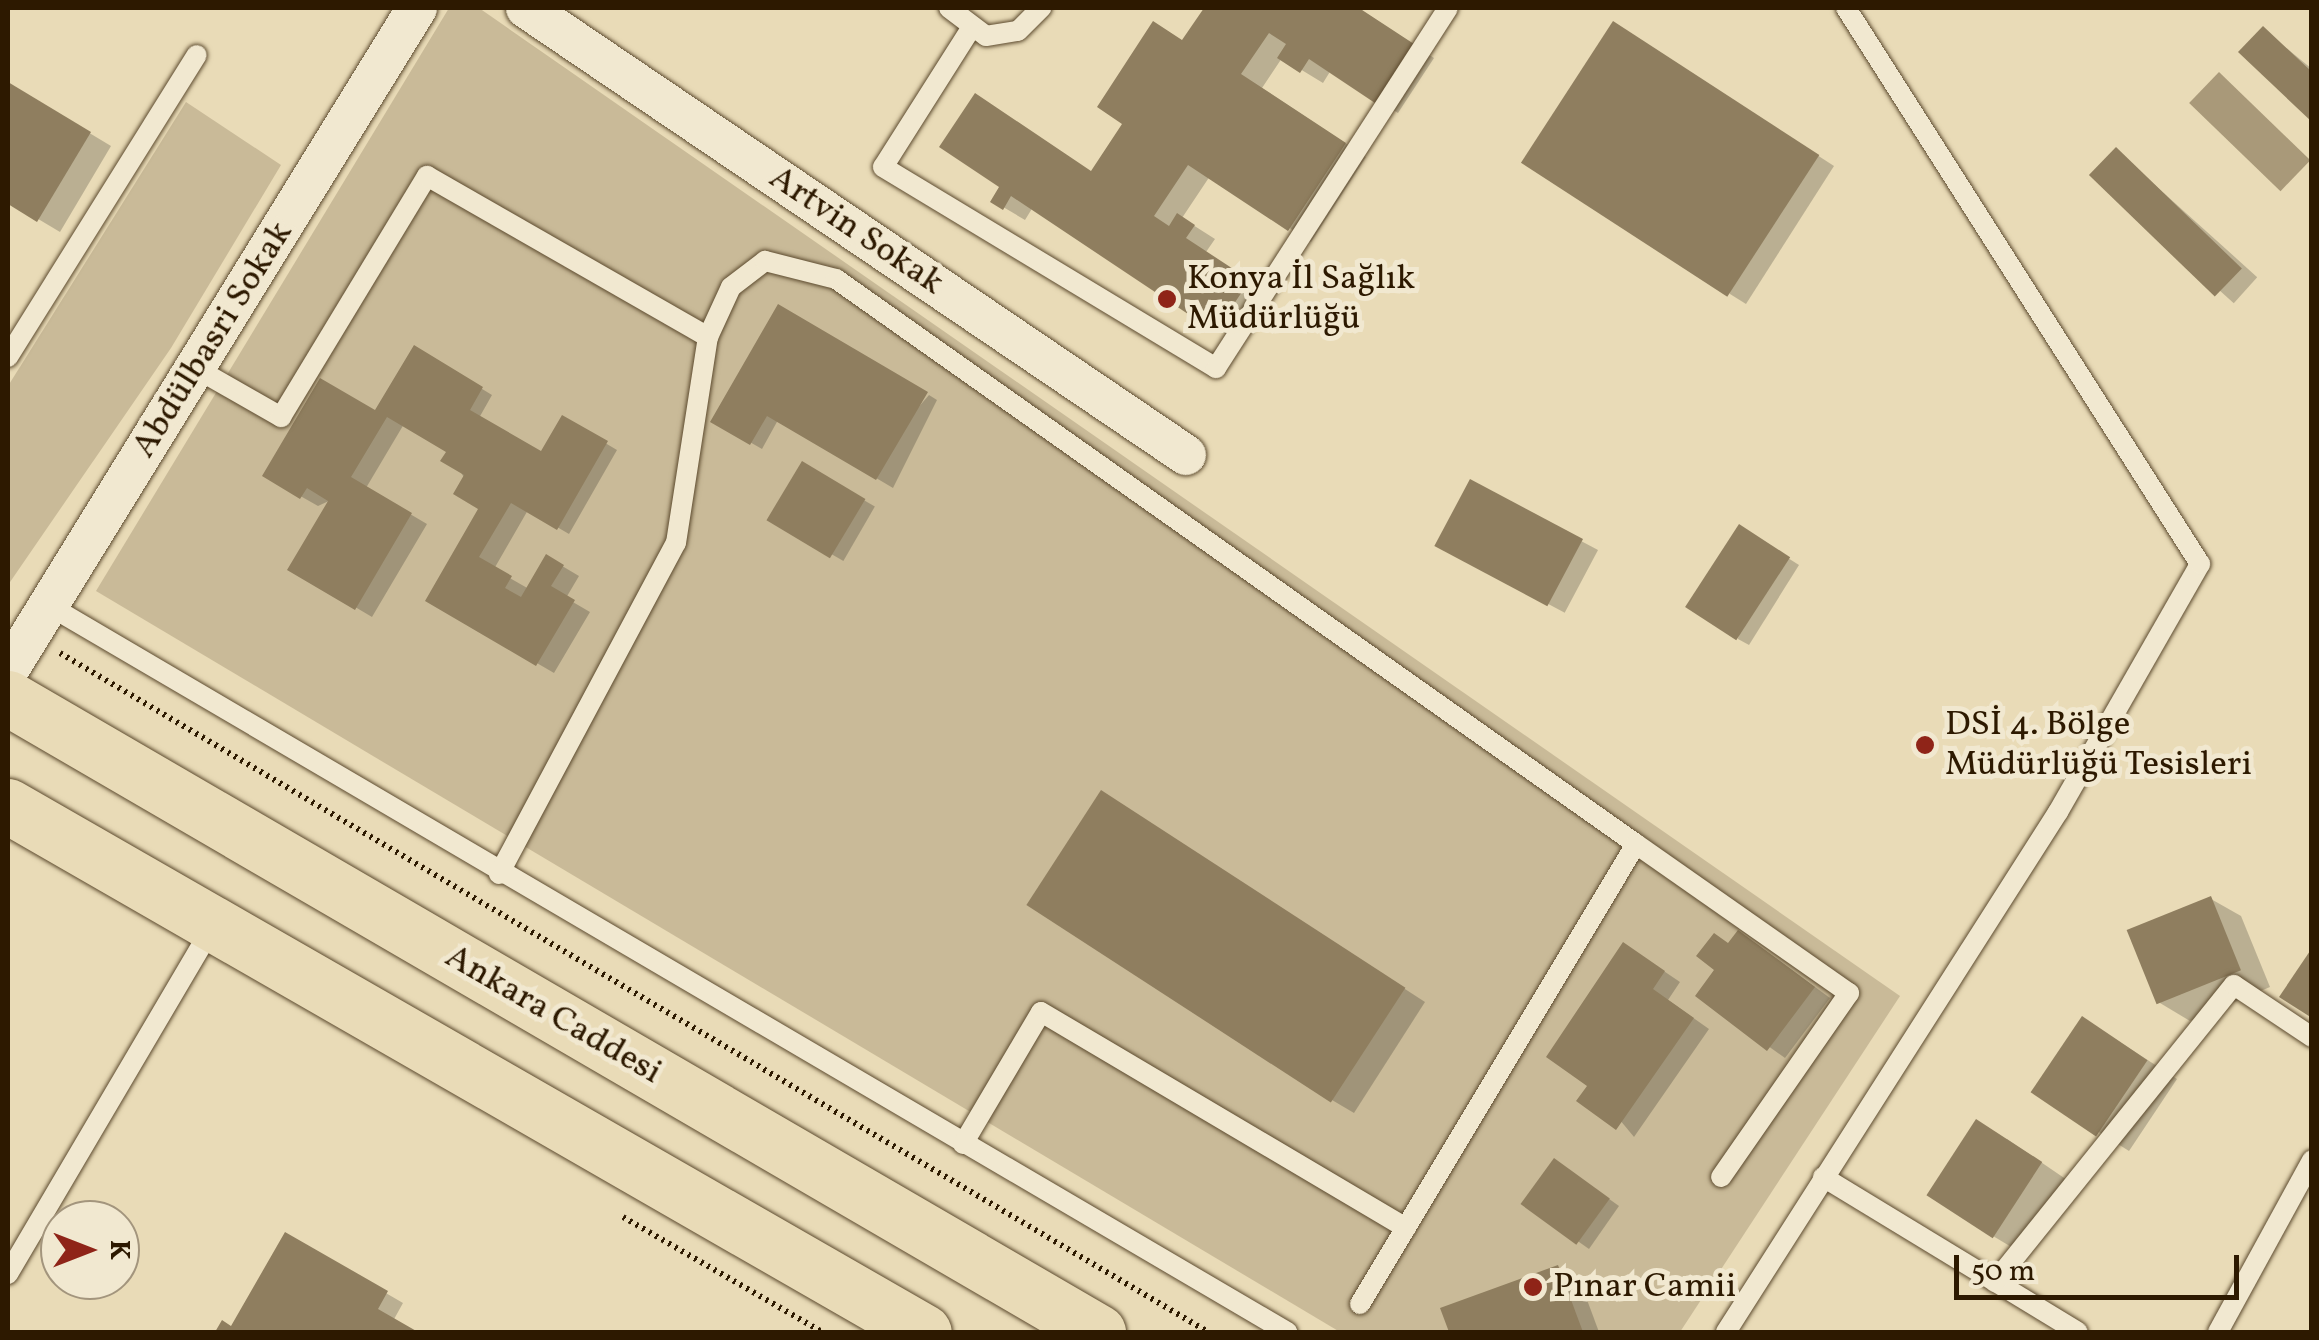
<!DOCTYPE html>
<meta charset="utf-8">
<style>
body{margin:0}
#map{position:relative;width:2319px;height:1340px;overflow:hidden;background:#e9dbb7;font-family:Vollkorn,serif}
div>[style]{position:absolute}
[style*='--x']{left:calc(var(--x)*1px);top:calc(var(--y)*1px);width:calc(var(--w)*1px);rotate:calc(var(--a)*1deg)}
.green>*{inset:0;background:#c9ba98}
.water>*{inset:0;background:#a99979;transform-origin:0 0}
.shadow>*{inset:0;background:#0003;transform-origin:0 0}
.building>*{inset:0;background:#8f7e5f;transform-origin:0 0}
.path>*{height:6px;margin-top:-3px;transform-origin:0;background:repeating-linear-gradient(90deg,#2d1900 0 2.5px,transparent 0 7.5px)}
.roads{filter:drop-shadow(0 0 2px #5c4a2e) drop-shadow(0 0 2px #5c4a2e)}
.lane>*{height:20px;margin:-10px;padding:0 10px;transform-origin:10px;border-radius:10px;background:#f1e8d0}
.street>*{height:40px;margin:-20px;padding:0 20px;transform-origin:20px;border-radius:20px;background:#f1e8d0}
.primary>*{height:55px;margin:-27.5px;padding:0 27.5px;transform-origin:27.5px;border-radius:27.5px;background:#e9dbb7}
.dots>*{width:28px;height:28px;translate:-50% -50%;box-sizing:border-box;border:5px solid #f1e8d0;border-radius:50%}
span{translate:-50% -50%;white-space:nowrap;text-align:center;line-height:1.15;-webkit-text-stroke:10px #f1e8d0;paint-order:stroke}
.street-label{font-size:35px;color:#2d1900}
.poi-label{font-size:35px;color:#2d1900}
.left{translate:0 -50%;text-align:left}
.frame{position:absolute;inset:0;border:10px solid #2d1900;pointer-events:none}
.north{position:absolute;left:40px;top:1200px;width:100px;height:100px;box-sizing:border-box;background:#f1e8d0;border:2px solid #a3957d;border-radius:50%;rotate:90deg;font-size:28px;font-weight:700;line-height:40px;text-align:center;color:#2d1900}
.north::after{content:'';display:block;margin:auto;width:35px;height:45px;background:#8f2418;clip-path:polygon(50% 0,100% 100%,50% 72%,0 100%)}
.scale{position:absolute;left:1954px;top:1255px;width:285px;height:45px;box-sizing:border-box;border:5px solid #2d1900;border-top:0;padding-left:12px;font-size:30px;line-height:35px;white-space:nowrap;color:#2d1900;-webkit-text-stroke:8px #f1e8d0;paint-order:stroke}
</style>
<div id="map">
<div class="green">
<div style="clip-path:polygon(449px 8px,479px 8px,1900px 996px,1680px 1332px,1340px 1332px,96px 591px)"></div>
<div style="clip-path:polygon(186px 102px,281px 165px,171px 348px,8px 585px,8px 386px)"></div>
</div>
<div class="water">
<div style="left:2219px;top:72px;width:127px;height:43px;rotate:44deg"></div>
</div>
<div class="shadow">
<div style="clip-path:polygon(1207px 8px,1358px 8px,1434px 58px,1398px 113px,1331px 70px,1323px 83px,1282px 58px,1262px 88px,1366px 157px,1311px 242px,1210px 176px,1182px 218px,1215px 239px,1206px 252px,1270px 294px,1238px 342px,1033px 207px,1025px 220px,993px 201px,1003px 187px,1092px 173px)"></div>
<div style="clip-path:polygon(2263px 29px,2312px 69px,2312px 118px)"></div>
<div style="clip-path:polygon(1630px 34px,1834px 166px,1746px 304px,1730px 294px)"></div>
<div style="clip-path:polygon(8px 84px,111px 146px,60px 232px,8px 201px)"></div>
<div style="left:2116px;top:150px;width:190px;height:35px;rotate:42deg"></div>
<div style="clip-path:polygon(779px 308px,910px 417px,929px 395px,937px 400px,893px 488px,778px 420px,762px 449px,713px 421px)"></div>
<div style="clip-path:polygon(415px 348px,492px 395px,479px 418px,542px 455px,563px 418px,617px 450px,569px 534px,528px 510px,494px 569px,529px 589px,547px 557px,579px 576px,566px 598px,590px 612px,554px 673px,428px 600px,481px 508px,449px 451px,404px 424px,366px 488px,427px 524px,372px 617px,291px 569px,331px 500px,318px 506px,265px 476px,376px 413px)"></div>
<div style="left:803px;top:465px;width:83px;height:63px;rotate:30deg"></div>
<div style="left:1470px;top:482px;width:145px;height:71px;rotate:28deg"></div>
<div style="clip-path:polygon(1750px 534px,1799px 565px,1749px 645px,1738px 639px)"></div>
<div style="clip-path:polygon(1123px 806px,1425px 1002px,1354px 1113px,1332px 1100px)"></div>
<div style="clip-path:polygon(2211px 899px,2241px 916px,2270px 987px,2190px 1021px,2160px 1003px)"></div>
<div style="clip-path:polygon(1755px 943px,1830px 998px,1785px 1058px,1698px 996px,1730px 945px)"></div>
<div style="clip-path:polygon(1640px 955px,1680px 982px,1668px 1000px,1709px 1029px,1634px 1137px,1591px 1085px)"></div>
<div style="clip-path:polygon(2112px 1037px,2177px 1079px,2129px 1151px,2035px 1092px)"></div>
<div style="clip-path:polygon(2007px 1139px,2070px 1182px,2023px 1254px,1993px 1236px)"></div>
<div style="clip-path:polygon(1566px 1168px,1619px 1206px,1589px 1249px,1525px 1204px)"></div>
<div style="clip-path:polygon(286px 1235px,403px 1303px,393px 1321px,413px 1332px,218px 1332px,223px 1324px,232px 1329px)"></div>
<div style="clip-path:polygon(1558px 1268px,1580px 1281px,1599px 1332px,1451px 1332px,1443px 1310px)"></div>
</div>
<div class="building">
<div style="clip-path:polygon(1204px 8px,1359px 8px,1414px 44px,1375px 103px,1309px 59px,1300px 73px,1277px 58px,1286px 44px,1269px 33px,1241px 74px,1346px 143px,1288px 231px,1188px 165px,1154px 216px,1169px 226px,1177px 213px,1195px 225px,1186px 238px,1250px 280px,1215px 332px,1011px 196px,1003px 210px,990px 202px,999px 187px,939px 147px,975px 93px,1091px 171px,1122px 124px,1097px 107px,1153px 21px,1182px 40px)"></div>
<div style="left:1613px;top:21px;width:246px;height:169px;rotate:33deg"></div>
<div style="clip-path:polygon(2263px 26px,2312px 72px,2312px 122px,2238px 52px)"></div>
<div style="clip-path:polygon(8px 82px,91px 132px,37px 222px,8px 204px)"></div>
<div style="left:2116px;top:147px;width:175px;height:39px;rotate:44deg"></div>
<div style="clip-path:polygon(778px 304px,928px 392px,876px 480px,767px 416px,750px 445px,710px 422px)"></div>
<div style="clip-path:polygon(414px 345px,483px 387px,470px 410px,541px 451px,562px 415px,608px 441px,557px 530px,511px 503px,479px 557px,512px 576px,505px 588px,521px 597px,546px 554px,564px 565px,551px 586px,575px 600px,536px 666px,425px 601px,478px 509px,453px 494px,464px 475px,440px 461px,446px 452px,387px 417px,351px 477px,412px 513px,355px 610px,287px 570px,328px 501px,307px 488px,300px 499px,262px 476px,320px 378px,375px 410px)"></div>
<div style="left:802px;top:461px;width:74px;height:69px;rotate:31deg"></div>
<div style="left:1470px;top:479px;width:128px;height:76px;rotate:28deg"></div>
<div style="left:1739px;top:524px;width:61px;height:99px;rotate:33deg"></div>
<div style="left:1101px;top:790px;width:363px;height:137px;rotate:33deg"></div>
<div style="left:2211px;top:896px;width:80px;height:91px;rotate:68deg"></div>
<div style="clip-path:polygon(1738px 930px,1815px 987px,1767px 1051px,1695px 996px,1714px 970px,1696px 956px,1714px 933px,1728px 943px)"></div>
<div style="clip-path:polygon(1623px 942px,1665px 971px,1653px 989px,1694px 1018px,1616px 1130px,1576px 1101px,1587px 1086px,1546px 1057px)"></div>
<div style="clip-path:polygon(2312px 948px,2312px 1018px,2279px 997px)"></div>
<div style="left:2082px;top:1016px;width:79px;height:92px;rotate:34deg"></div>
<div style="left:1976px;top:1119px;width:79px;height:91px;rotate:33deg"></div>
<div style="left:1554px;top:1158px;width:69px;height:57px;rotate:36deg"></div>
<div style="clip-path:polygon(285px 1232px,388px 1291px,378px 1309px,418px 1332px,215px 1332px,222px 1320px,231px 1326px)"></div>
<div style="clip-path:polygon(1558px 1265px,1583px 1332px,1449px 1332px,1440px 1308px)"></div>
</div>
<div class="path">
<div style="--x:60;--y:653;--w:1334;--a:30.6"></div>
<div style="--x:623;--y:1217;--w:230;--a:30"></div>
</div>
<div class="roads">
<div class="lane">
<div style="--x:949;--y:8;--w:46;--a:37.1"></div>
<div style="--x:986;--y:36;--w:32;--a:-9"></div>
<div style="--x:1018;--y:31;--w:33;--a:-45"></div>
<div style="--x:970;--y:30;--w:162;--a:122.4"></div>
<div style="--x:883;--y:167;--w:389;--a:31.1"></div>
<div style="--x:1216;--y:368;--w:428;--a:-57.2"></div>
<div style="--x:8;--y:357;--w:356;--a:-58"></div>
<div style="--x:197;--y:369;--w:97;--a:29.7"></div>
<div style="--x:281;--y:417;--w:282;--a:-58.8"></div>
<div style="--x:427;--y:176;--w:324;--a:29.8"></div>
<div style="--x:48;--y:605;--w:1437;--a:30.4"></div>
<div style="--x:499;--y:874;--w:375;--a:-61.9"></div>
<div style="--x:676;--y:543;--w:208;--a:-81.2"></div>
<div style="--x:708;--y:337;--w:55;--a:-65.3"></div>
<div style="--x:731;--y:287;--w:43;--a:-37.4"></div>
<div style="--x:765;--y:261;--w:73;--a:14.2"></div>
<div style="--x:836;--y:279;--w:979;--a:35.23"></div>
<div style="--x:963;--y:1144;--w:153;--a:-59.4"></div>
<div style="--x:1041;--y:1012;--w:424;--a:30.6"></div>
<div style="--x:1823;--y:1177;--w:298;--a:31.3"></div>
<div style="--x:8;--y:1274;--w:404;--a:-59.5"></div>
<div style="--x:1995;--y:1282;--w:381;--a:-51.2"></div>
<div style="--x:2234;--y:985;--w:94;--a:33.7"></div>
<div style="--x:1360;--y:1304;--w:536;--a:-59.04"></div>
<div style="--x:1636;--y:844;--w:260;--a:35"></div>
<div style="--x:1849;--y:993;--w:224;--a:124.8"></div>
<div style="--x:1726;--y:1332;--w:617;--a:-57.44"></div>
<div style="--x:2058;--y:812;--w:286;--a:-60.2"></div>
<div style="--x:2200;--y:564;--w:659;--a:-122.48"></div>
<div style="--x:2218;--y:1332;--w:196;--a:-61.3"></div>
</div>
<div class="street">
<div style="--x:526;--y:8;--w:797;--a:34.11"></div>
<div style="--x:8;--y:671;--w:779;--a:-58.33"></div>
</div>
<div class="primary">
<div style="--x:8;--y:698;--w:1261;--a:30.18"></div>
<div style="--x:8;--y:806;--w:1056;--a:29.87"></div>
</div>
</div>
<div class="dots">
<div style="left:1167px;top:299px;background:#8f2418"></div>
<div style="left:1925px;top:745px;background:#8f2418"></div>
<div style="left:1533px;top:1287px;background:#8f2418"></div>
</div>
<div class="street-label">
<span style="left:856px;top:231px;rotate:34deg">Artvin Sokak</span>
<span style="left:213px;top:340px;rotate:-58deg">Abdülbasri Sokak</span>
<span style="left:553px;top:1015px;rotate:30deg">Ankara Caddesi</span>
</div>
<div class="poi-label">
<span class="left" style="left:1187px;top:299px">Konya İl Sağlık<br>Müdürlüğü</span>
<span class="left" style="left:1945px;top:745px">DSİ 4. Bölge<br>Müdürlüğü Tesisleri</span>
<span class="left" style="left:1553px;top:1287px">Pınar Camii</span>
</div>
<div class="frame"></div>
<div class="north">K</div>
<div class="scale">50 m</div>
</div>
